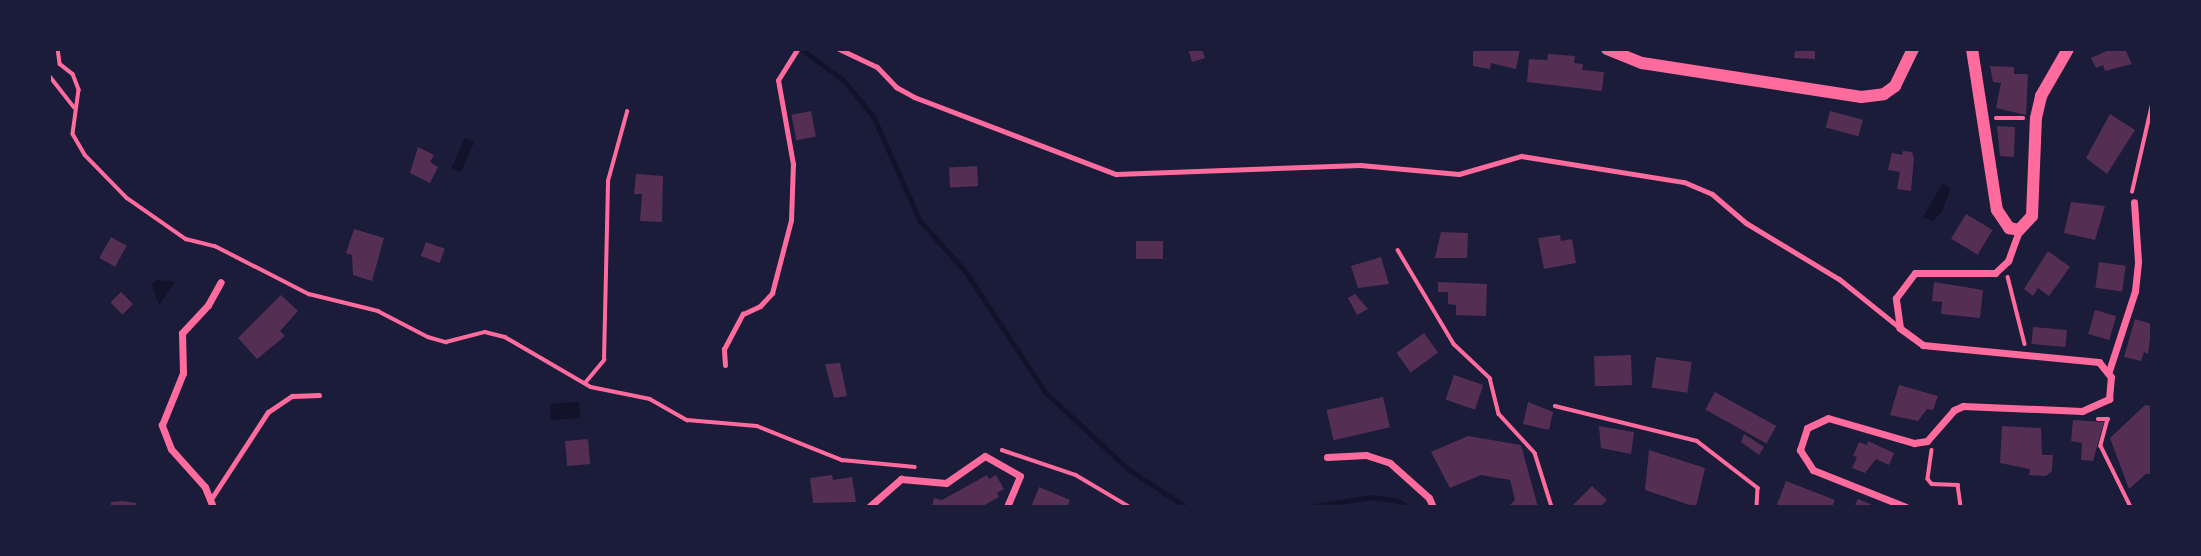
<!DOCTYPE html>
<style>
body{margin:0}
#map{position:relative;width:2201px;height:556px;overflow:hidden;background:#1b1b3a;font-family:"Space Grotesk",sans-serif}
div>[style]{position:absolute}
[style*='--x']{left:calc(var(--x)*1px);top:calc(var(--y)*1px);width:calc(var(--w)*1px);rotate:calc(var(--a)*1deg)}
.water>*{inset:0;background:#12122b;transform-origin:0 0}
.stream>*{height:5px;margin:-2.5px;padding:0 2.5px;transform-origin:2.5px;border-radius:2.5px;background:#12122b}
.building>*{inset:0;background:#542f53;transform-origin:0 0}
.path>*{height:3.5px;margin:-1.75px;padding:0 1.75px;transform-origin:1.75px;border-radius:1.75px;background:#ff6b9d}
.service>*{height:5px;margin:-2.5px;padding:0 2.5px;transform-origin:2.5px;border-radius:2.5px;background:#ff6b9d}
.minor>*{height:7px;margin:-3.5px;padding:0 3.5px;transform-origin:3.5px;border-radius:3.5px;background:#ff6b9d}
.tertiary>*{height:12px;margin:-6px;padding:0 6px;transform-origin:6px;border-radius:6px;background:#ff6b9d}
span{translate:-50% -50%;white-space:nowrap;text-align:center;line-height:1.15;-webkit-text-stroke:7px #1b1b3a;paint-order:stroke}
.frame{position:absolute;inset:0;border:51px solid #1b1b3a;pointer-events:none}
</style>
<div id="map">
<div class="water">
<div style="left:465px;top:138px;width:10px;height:33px;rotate:24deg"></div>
<div style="clip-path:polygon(1943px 183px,1950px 189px,1942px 212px,1933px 221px,1923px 217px)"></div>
<div style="clip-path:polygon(158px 280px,175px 282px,159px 305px,152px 284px)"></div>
<div style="left:579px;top:402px;width:16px;height:29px;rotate:86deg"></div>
</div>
<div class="stream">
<div style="--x:801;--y:49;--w:52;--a:36.4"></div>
<div style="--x:843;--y:80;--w:47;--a:50.2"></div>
<div style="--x:873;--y:116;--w:115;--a:65.9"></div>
<div style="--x:920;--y:221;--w:67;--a:48"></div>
<div style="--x:965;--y:271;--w:145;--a:56.5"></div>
<div style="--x:1045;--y:392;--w:113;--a:42.9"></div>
<div style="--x:1128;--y:469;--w:69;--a:33.2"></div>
<div style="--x:1308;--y:507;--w:64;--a:-9"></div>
<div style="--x:1371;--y:497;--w:25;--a:7"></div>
<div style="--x:1396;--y:500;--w:14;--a:30"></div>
</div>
<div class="building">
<div style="clip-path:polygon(1188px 49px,1202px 49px,1205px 58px,1192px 62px)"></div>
<div style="clip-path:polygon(1473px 49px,1520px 49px,1516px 69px,1491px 63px,1490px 69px,1473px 66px)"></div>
<div style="clip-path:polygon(1795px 49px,1815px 49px,1815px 59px,1794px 58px)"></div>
<div style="clip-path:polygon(2111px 49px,2125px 49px,2132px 64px,2105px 71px,2103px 65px,2096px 68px,2091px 58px)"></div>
<div style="clip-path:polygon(1548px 54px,1575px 56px,1574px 63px,1583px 64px,1582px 70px,1604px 72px,1602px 91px,1527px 82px,1529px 59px,1547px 60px)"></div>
<div style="clip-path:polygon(1990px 66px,2014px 67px,2014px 74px,2028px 74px,2026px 115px,1996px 108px,2001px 83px,1993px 82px)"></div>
<div style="left:811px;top:111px;width:26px;height:20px;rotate:79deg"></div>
<div style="left:1830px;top:111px;width:34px;height:17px;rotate:15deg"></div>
<div style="clip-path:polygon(2110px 114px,2135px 130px,2107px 174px,2086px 158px)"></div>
<div style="clip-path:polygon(1997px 126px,2015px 127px,2014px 157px,2000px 156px)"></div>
<div style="clip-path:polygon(418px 147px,434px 155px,430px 162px,438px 167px,430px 183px,410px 173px)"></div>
<div style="clip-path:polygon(1903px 151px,1912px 152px,1914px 158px,1911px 191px,1897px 189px,1900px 172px,1888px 170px,1892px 153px,1902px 155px)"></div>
<div style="left:977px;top:166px;width:20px;height:28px;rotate:87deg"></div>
<div style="clip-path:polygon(636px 174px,663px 176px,662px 222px,640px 221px,642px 194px,634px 194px)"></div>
<div style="clip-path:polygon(2071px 202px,2105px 206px,2095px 240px,2064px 233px)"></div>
<div style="left:1966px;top:214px;width:31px;height:29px;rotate:31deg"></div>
<div style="clip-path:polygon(354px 229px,384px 238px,372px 281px,353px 275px,352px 255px,346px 253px)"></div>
<div style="clip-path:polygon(1441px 232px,1468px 233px,1467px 258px,1435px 258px)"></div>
<div style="clip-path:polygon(1560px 235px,1561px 241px,1572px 239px,1576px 263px,1544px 269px,1538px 238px)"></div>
<div style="left:111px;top:237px;width:18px;height:24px;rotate:29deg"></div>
<div style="left:1136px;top:241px;width:27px;height:18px"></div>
<div style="left:426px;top:242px;width:20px;height:15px;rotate:20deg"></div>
<div style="clip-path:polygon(2048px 251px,2070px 267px,2049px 296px,2038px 288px,2033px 296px,2024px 289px)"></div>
<div style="clip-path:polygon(1381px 257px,1389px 284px,1358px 288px,1351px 266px)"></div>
<div style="left:2099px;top:262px;width:27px;height:26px;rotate:8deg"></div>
<div style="clip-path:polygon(1438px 282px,1487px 284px,1486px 316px,1456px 315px,1456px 305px,1448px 304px,1448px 292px,1438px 292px)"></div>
<div style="clip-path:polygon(1934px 282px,1983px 290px,1980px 318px,1941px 314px,1942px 302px,1932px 301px)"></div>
<div style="left:121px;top:292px;width:17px;height:15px;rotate:45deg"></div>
<div style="clip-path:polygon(1355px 294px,1368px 309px,1357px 315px,1348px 298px)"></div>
<div style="clip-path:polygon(281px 295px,298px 311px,280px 331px,285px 336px,257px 359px,238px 338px)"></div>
<div style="left:2095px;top:310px;width:22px;height:25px;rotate:16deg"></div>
<div style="clip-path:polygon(2135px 319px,2152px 324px,2148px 354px,2144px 352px,2141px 361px,2124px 357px)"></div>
<div style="left:2033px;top:327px;width:34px;height:17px;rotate:5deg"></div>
<div style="left:1424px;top:333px;width:24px;height:34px;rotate:54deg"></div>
<div style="left:1631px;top:355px;width:30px;height:37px;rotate:88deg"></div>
<div style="left:1656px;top:357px;width:36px;height:31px;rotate:8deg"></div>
<div style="clip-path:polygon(840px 363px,847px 396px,834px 398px,825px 364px)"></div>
<div style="left:1454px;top:375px;width:31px;height:26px;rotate:19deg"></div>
<div style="clip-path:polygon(1899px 385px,1938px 396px,1933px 410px,1927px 409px,1918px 421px,1890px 415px)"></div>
<div style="left:1715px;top:392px;width:70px;height:20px;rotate:29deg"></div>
<div style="left:1383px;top:397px;width:31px;height:58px;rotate:77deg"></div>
<div style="clip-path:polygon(1528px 402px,1553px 412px,1549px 430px,1523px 424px)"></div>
<div style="clip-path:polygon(2145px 405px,2152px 406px,2152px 474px,2146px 474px,2129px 489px,2110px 438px)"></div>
<div style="clip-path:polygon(2073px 420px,2104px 422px,2093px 461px,2081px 460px,2082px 443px,2071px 441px)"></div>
<div style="clip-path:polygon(1599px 426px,1634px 432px,1631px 454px,1601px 448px)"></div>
<div style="clip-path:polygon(2002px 426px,2041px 428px,2042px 455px,2053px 455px,2052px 471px,2046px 476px,2029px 475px,2030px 469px,2000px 463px)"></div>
<div style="clip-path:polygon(1744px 434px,1764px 447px,1759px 455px,1741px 442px)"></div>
<div style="clip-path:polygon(1468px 436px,1521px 445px,1538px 507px,1508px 507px,1515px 500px,1510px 480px,1481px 475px,1450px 488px,1431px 452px)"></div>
<div style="left:588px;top:439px;width:25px;height:23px;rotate:85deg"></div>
<div style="clip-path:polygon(1868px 441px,1894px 453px,1889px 465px,1876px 459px,1865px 473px,1852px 468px,1857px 457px,1853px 456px,1859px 442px,1867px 445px)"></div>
<div style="clip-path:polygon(1649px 450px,1705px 468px,1696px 507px,1645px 490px)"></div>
<div style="clip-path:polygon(832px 475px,833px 480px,852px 477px,856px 502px,813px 503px,810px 478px)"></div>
<div style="clip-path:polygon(987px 475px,989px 479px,996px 475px,1004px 489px,997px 493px,999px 497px,981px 507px,932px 507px,934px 498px,942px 500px)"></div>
<div style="clip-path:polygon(1786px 481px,1835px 500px,1832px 507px,1776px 507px)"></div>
<div style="clip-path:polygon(1592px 486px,1607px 500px,1600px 507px,1571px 507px)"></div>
<div style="clip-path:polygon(1039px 487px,1070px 500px,1067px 507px,1031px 507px)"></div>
<div style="clip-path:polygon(1858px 499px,1877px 507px,1854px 507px)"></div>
<div style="clip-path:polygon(123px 501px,136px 503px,137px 507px,111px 507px,111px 502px)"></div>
</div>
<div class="path">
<div style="--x:58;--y:49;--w:15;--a:82"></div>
<div style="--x:60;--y:64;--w:16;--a:38"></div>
<div style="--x:73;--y:74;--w:17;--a:69"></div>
<div style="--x:79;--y:90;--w:44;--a:97.8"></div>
<div style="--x:73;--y:134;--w:24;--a:60"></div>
<div style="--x:85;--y:155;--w:60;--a:45.7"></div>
<div style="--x:127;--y:198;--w:72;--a:34.8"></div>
<div style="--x:186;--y:239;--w:30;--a:14"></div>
<div style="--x:215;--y:246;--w:106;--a:27.1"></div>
<div style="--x:309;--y:294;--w:71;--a:13.8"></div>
<div style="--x:378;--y:311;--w:56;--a:27.5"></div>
<div style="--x:428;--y:337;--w:19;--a:16"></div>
<div style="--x:446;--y:342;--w:40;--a:-14.4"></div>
<div style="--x:485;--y:332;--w:21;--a:14"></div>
<div style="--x:505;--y:337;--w:99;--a:30.2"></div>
<div style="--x:591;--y:387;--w:60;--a:11.5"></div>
<div style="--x:650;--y:399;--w:43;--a:29.6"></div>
<div style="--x:687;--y:420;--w:70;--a:4.9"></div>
<div style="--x:757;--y:426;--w:92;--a:21.8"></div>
<div style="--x:842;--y:460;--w:73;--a:5.5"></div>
<div style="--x:49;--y:75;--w:41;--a:52"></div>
<div style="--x:1996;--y:118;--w:27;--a:0"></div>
<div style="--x:2132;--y:192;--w:89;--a:-77.1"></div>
<div style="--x:1398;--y:250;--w:109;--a:59.2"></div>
<div style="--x:1454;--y:344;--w:50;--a:43.4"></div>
<div style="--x:1490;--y:378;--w:37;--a:76"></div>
<div style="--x:1499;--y:414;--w:53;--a:47.3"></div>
<div style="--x:1535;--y:453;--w:57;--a:72.5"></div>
<div style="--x:2008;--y:277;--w:69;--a:75.8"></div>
<div style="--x:585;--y:383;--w:30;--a:-50"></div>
<div style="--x:604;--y:360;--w:179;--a:-88.7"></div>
<div style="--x:608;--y:181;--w:72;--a:-74.6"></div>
<div style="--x:1555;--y:406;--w:146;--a:13.8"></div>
<div style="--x:1697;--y:441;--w:77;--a:37.6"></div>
<div style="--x:1758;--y:488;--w:19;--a:93"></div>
<div style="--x:2098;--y:419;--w:10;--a:0"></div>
<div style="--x:2108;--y:419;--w:28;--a:105"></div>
<div style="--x:2101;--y:446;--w:68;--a:63.8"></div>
<div style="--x:1002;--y:450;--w:78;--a:18.7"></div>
<div style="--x:1076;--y:475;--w:63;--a:30.7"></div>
<div style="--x:1932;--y:450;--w:29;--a:98"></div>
<div style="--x:1928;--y:479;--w:6;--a:51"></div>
<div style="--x:1932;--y:484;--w:26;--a:2"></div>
<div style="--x:1958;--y:485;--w:22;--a:82"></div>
</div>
<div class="service">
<div style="--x:839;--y:49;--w:42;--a:25.3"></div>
<div style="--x:877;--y:67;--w:28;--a:46"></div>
<div style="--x:896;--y:87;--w:21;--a:29"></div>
<div style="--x:914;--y:97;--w:216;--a:20.9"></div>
<div style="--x:1116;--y:174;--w:244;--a:-2.1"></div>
<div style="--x:1360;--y:165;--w:99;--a:5.2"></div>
<div style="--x:1459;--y:174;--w:65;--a:-16.2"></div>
<div style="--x:1521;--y:156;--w:165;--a:9.1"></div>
<div style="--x:1684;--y:182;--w:30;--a:23"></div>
<div style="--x:1712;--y:194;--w:45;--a:40.5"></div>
<div style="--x:1746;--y:223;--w:109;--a:31.1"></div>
<div style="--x:1839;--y:279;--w:78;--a:38.8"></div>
<div style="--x:725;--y:365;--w:16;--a:-94"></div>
<div style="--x:724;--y:349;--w:40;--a:-62"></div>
<div style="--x:743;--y:314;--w:19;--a:-25"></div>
<div style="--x:760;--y:306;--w:18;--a:-47"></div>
<div style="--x:772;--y:293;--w:75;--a:-75.4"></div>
<div style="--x:791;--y:220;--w:56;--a:-88"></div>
<div style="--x:793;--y:164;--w:85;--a:-100.1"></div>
<div style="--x:778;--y:80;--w:36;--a:-58"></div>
<div style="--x:211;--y:499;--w:104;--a:-56.8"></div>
<div style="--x:268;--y:412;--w:29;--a:-34"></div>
<div style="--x:292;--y:396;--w:27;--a:-2"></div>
</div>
<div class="minor">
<div style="--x:2109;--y:371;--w:84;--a:-72"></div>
<div style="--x:2135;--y:291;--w:30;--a:-84"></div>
<div style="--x:2138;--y:261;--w:59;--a:-93.9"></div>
<div style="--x:1327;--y:457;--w:39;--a:-3"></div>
<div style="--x:1366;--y:455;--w:25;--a:18"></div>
<div style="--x:1390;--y:463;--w:52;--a:41.9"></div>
<div style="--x:1429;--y:498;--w:10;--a:66"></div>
<div style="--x:213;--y:507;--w:22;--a:-112"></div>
<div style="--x:205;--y:487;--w:51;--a:-131.8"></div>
<div style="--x:171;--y:449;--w:26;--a:-111"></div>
<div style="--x:162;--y:425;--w:56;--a:-68"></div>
<div style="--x:183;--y:373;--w:40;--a:-91.4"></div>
<div style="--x:182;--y:333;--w:38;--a:-47"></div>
<div style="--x:208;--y:305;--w:26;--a:-61"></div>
<div style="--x:869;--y:507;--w:43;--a:-41.2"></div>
<div style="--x:901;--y:479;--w:45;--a:5.1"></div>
<div style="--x:946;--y:483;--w:47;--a:-34.7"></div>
<div style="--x:985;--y:456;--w:40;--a:29.7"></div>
<div style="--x:1020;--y:476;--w:34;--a:113"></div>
<div style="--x:1906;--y:507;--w:100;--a:-158.3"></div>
<div style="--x:1813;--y:470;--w:24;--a:-123"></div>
<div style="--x:1800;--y:450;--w:23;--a:-72"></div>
<div style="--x:1807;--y:428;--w:23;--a:-25"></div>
<div style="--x:1828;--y:418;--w:90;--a:16.2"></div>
<div style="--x:1914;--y:443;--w:13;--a:-9"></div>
<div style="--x:1927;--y:441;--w:41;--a:-48.9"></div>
<div style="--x:1954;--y:410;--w:10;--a:-24"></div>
<div style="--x:1963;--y:406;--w:119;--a:2.4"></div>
<div style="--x:2082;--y:411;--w:30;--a:-24"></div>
<div style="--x:2109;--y:399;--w:22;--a:-85"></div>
<div style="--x:2111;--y:377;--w:19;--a:-129"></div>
<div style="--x:2099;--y:362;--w:177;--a:-174.5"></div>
<div style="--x:1923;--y:345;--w:29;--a:-144"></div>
<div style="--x:1900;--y:328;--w:30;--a:-98"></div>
<div style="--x:1896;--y:298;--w:31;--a:-53"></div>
<div style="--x:1915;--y:273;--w:80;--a:0"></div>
<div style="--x:1995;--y:273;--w:18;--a:-43"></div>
<div style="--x:2008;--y:261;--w:33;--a:-70"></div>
</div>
<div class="tertiary">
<div style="--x:1607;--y:49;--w:38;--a:22"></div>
<div style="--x:1642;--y:63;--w:222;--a:8.8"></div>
<div style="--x:1861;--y:97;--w:23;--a:-7"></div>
<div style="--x:1884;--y:94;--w:14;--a:-36"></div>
<div style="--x:1895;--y:86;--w:41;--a:-64.1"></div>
<div style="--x:1972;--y:49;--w:163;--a:81.2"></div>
<div style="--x:1997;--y:210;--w:22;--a:56"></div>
<div style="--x:2009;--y:228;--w:10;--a:11"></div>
<div style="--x:2019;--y:230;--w:19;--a:-47"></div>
<div style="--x:2032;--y:216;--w:98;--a:-87.7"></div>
<div style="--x:2036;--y:118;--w:23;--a:-77"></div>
<div style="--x:2041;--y:96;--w:54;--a:-60.1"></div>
</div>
<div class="frame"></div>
</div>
